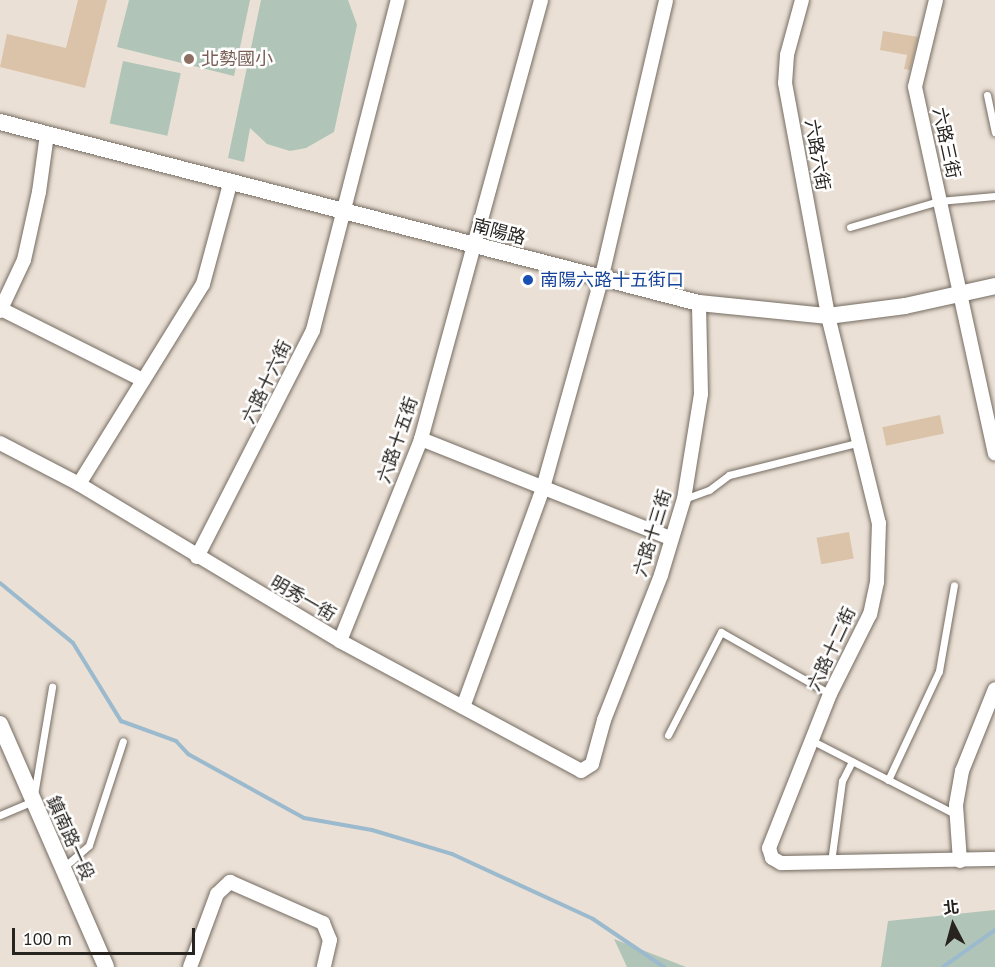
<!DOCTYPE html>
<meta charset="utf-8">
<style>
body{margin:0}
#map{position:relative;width:995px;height:967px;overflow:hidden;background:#ebe0d5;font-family:"PT Sans","Noto Sans TC",sans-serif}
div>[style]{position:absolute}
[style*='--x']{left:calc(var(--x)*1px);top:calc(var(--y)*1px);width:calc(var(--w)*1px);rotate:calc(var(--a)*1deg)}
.green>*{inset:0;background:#b0c5b8;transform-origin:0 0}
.stream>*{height:4px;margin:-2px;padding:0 2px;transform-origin:2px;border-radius:2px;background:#9cbace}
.building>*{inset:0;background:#dac3a9;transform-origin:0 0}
.roads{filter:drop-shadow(0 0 2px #756c62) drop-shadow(0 0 2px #756c62)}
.service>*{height:7px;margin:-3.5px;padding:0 3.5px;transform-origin:3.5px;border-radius:3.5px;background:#fff}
.minor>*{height:14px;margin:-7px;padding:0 7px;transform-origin:7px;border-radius:7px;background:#fff}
.tertiary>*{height:16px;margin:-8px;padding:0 8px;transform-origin:8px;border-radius:8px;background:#fff}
.dots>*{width:16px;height:16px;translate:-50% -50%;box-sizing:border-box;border:3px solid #fff;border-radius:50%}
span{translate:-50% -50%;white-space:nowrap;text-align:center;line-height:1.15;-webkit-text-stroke:5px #fff;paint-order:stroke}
.education-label{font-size:18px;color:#785e54}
.left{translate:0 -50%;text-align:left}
.street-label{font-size:18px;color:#27231f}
.transit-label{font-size:18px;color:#164399}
.north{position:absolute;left:923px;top:895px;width:60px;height:60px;-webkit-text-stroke:4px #fff;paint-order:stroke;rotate:354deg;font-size:16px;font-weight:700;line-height:24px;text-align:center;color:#27231f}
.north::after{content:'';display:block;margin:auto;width:21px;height:27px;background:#27231f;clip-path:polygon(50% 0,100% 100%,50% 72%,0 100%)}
.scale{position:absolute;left:12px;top:928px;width:183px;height:27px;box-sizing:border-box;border:3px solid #27231f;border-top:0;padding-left:8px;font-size:18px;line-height:21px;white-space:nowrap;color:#27231f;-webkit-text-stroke:4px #fff;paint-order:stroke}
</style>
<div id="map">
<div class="green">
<div style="clip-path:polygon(129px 0,250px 0,234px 76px,117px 47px)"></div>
<div style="clip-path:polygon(261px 0,348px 0,357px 25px,334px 132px,306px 148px,290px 151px,267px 144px,250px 128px,244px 162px,228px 158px)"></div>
<div style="left:123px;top:61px;width:59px;height:64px;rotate:12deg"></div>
<div style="clip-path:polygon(995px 910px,995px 967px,881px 967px,888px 921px)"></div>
<div style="clip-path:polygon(614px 939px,686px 967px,627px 967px)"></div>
</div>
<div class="stream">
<div style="--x:0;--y:583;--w:94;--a:39.4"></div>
<div style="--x:73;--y:643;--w:92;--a:58.4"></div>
<div style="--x:121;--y:721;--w:59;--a:20"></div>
<div style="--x:176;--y:741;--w:18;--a:47"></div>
<div style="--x:188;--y:754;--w:132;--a:28.9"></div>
<div style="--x:304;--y:818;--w:69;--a:10"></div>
<div style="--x:372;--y:830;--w:84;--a:16.7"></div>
<div style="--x:452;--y:854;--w:155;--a:24.7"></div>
<div style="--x:593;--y:919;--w:86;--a:34.1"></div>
<div style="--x:943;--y:967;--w:64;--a:-35.4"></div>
</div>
<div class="building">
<div style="clip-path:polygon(78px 0,107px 0,85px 88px,0 67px,7px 34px,66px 48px)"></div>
<div style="clip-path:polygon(883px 31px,918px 37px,910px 70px,904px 69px,907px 55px,880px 50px)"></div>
<div style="left:940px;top:415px;width:19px;height:59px;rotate:78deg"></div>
<div style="left:849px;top:532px;width:27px;height:33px;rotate:80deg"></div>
</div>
<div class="roads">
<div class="service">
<div style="--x:987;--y:95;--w:38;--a:78"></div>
<div style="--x:850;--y:227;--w:93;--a:-16.3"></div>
<div style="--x:939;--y:201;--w:56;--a:-5.1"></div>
<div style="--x:684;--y:499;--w:27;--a:-20"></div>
<div style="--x:709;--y:490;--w:25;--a:-37"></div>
<div style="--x:729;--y:475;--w:135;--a:-14.1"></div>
<div style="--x:668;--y:735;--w:116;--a:-62.8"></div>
<div style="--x:721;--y:632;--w:125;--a:29.6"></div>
<div style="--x:813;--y:741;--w:162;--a:27.2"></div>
<div style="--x:888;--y:780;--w:120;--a:-64.9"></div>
<div style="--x:939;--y:671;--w:87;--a:-80.1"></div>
<div style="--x:0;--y:815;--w:36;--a:-23"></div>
<div style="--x:33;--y:801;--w:116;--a:-80.5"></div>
<div style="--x:831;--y:862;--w:82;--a:-82.3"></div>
<div style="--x:842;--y:781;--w:22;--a:-63"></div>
<div style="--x:64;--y:867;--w:33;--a:-41"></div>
<div style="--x:89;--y:845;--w:109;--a:-71.9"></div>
</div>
<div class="minor">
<div style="--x:802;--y:0;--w:57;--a:105.3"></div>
<div style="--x:787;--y:55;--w:28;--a:94"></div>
<div style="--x:785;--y:83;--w:237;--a:79.5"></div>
<div style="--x:828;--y:316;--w:213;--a:76.2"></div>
<div style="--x:879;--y:523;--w:59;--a:91.9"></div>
<div style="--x:877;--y:582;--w:33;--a:102"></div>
<div style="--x:870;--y:614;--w:89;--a:116.6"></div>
<div style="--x:830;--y:694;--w:166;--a:111.6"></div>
<div style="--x:769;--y:848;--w:10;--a:73"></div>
<div style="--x:772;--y:858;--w:10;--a:29"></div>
<div style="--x:781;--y:863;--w:214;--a:-1.1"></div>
<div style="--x:936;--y:0;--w:89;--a:103.6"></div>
<div style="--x:915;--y:87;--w:375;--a:77.7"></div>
<div style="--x:1;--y:309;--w:159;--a:26.6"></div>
<div style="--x:0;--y:311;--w:56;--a:-64.8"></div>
<div style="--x:24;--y:260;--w:70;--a:-77.6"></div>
<div style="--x:39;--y:192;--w:59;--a:-82.1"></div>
<div style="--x:421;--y:439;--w:268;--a:21.7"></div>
<div style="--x:0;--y:443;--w:89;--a:27.4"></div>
<div style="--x:79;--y:484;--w:305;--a:31"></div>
<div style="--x:340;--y:641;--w:274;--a:28.3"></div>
<div style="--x:581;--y:771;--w:13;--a:-32"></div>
<div style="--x:592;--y:764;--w:46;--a:-74.7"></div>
<div style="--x:604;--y:720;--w:156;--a:-68.5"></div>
<div style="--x:661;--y:575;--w:79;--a:-73.2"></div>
<div style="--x:684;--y:499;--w:106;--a:-80.8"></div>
<div style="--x:701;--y:394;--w:91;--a:-91.3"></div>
<div style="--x:79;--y:484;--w:235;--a:-58.2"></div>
<div style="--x:203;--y:284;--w:104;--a:-74.9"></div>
<div style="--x:197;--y:557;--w:255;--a:-62.9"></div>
<div style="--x:313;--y:330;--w:341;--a:-75.6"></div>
<div style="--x:340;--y:641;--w:218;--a:-68.1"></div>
<div style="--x:421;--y:439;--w:455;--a:-74.7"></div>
<div style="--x:463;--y:707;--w:233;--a:-69.9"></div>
<div style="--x:543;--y:488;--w:216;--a:-74.4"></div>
<div style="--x:601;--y:280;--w:287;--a:-76.9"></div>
<div style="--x:960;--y:861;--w:56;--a:-94.1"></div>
<div style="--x:956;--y:805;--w:35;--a:-80"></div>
<div style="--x:962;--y:771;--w:88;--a:-68.1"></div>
<div style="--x:190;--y:967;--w:78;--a:-69.7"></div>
<div style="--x:217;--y:894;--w:18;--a:-43"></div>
<div style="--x:230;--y:882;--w:102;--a:23.8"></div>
<div style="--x:323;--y:923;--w:18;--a:68"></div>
<div style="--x:330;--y:940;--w:28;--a:103"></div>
</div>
<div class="tertiary">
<div style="--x:0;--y:122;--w:722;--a:14.52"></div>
<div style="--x:699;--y:303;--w:130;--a:5.8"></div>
<div style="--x:828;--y:316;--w:78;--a:-7.4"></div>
<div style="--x:905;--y:306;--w:92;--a:-12.5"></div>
<div style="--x:0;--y:724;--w:265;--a:66.4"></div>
</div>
</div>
<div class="dots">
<div style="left:189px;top:59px;background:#8d6e63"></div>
<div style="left:528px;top:280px;background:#1a4fb4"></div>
</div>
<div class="education-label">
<span class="left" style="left:201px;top:59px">北勢國小</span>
</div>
<div class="street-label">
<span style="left:946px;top:143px;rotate:78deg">六路三街</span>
<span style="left:817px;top:155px;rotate:80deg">六路六街</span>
<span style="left:499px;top:232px;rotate:15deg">南陽路</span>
<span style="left:267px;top:382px;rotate:-64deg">六路十六街</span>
<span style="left:398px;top:440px;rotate:-71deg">六路十五街</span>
<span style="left:653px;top:533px;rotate:-73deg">六路十三街</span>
<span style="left:303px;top:599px;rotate:30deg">明秀一街</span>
<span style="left:832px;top:649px;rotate:-65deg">六路十二街</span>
<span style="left:70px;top:838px;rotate:66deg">鎮南路一段</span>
</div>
<div class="transit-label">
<span class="left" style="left:540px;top:280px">南陽六路十五街口</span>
</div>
<div class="north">北</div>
<div class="scale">100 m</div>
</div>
